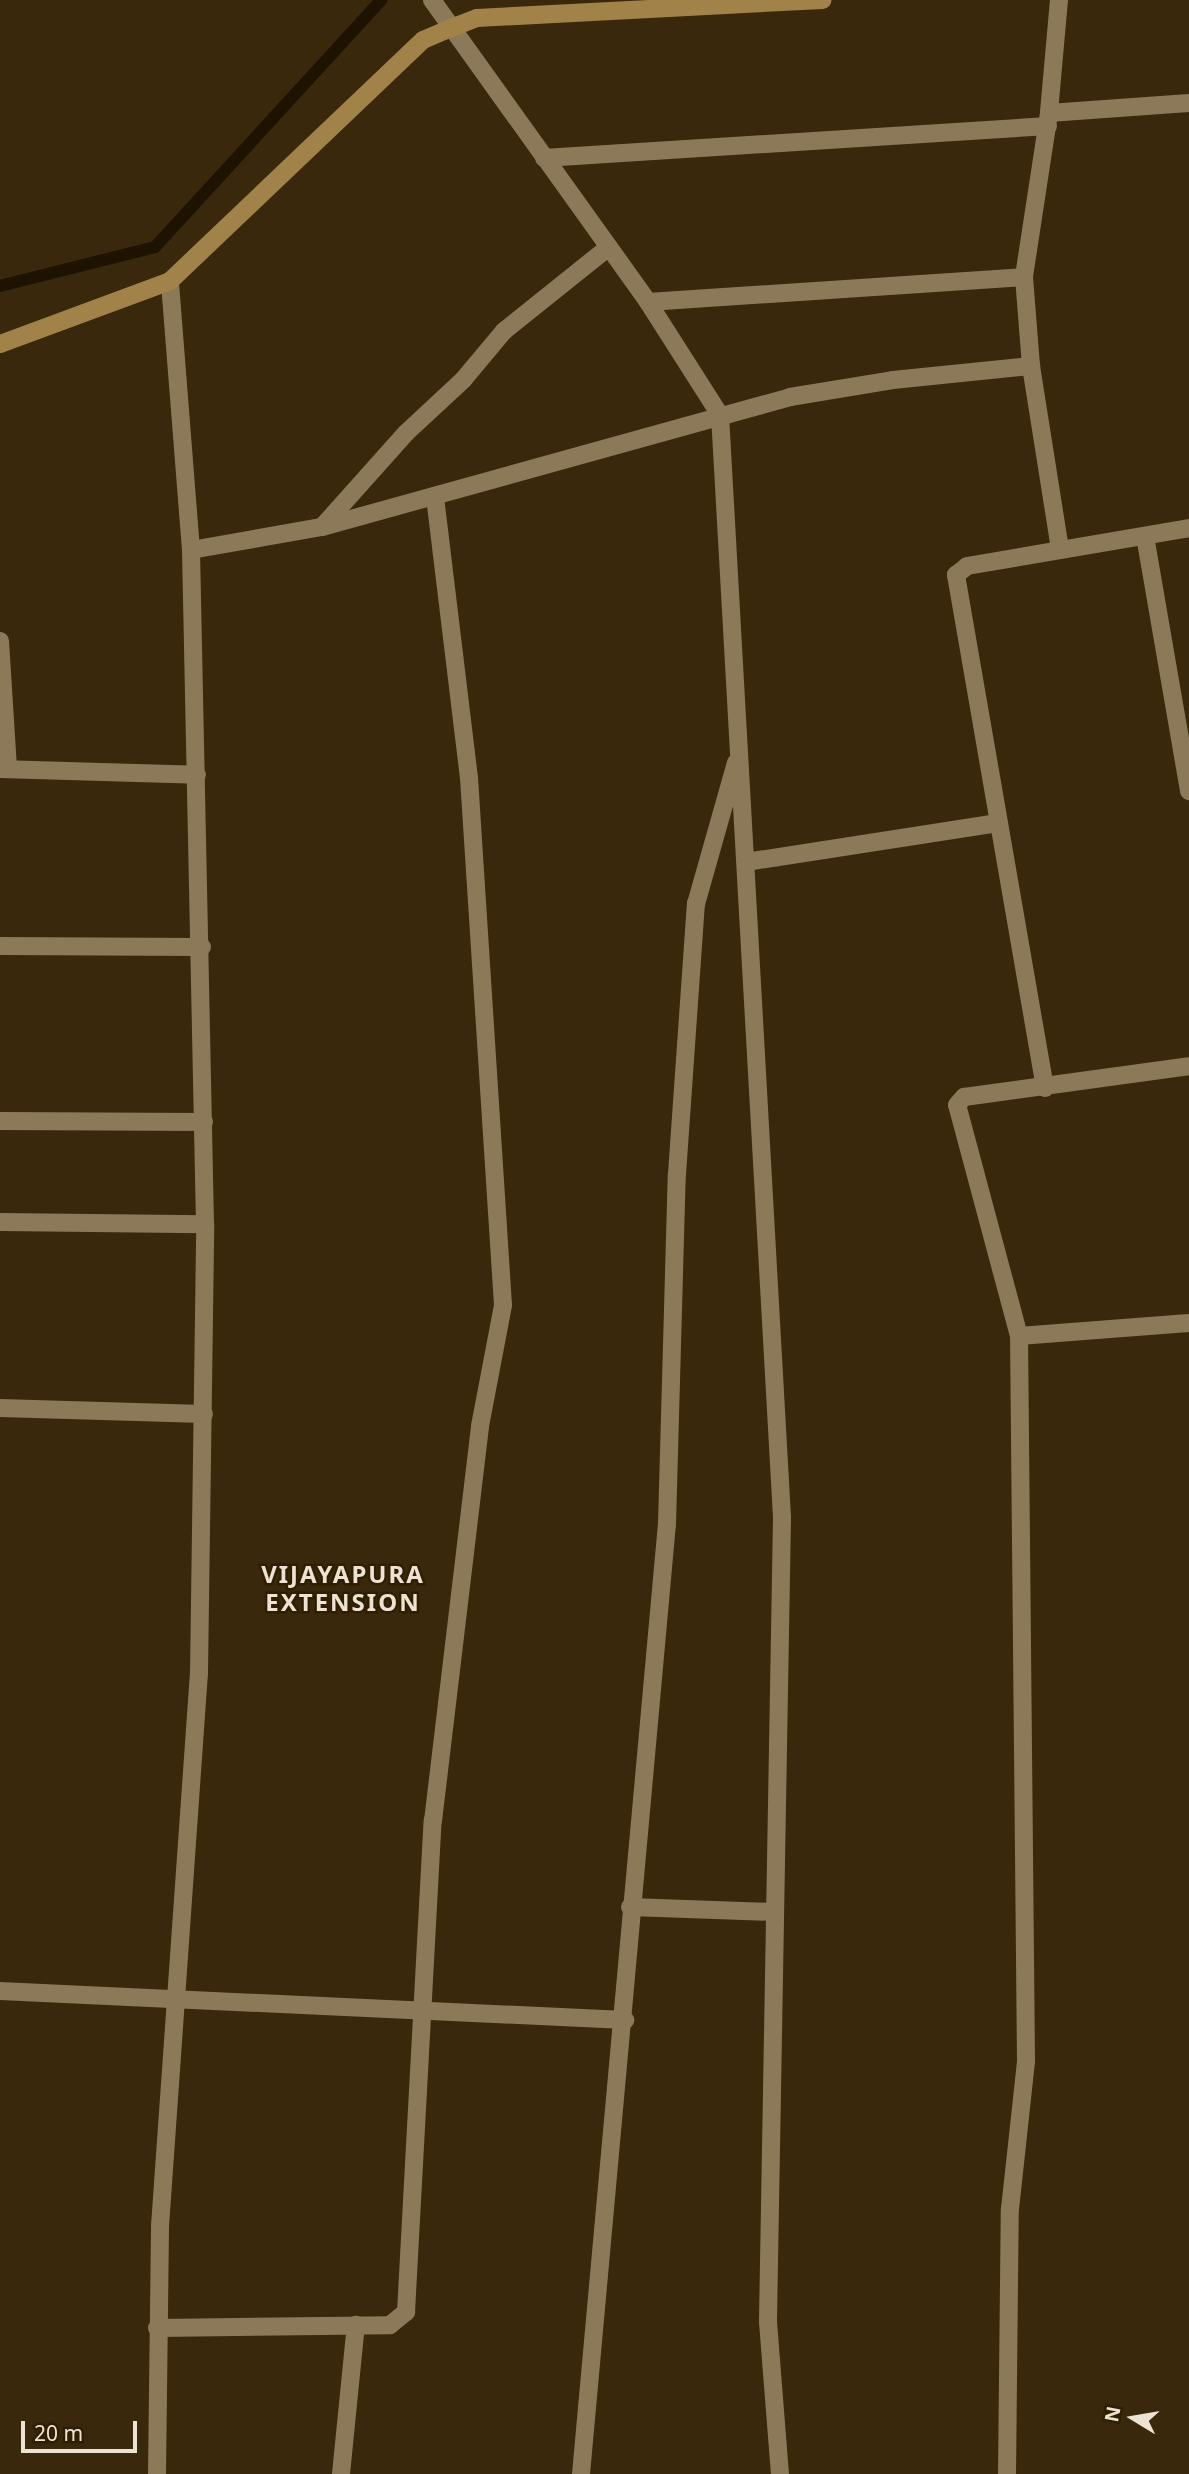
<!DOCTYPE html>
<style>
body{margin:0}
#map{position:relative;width:1189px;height:2474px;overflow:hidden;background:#39280b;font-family:"Noto Sans",sans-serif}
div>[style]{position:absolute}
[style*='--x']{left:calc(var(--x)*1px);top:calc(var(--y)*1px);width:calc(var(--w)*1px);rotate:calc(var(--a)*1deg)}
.stream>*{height:12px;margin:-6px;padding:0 6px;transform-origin:6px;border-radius:6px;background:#1e1200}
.street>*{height:18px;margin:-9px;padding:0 9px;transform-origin:9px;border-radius:9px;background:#8c795a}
.secondary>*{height:18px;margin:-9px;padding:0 9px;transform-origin:9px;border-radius:9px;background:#a18249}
span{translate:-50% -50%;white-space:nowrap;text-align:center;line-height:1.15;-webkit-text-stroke:5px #2f1e02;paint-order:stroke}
.district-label{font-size:24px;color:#eee3d2;font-weight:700;letter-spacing:2px}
.north{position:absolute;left:1098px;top:2383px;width:70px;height:70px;-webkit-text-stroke:5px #2f1e02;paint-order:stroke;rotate:281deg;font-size:19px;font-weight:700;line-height:28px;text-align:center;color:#eee3d2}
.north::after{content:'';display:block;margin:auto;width:24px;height:32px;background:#eee3d2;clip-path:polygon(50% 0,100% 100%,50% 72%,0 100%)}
.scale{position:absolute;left:21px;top:2421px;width:116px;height:32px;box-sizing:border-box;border:4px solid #eee3d2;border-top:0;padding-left:9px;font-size:21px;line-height:24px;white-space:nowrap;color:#eee3d2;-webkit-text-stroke:5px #2f1e02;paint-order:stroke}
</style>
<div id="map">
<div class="stream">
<div style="--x:0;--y:286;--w:160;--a:-14.1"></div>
<div style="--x:155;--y:247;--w:335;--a:-47.5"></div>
</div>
<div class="street">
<div style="--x:432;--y:0;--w:371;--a:54.4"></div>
<div style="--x:648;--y:302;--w:134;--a:57.5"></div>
<div style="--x:720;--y:415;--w:1105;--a:86.78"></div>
<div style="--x:782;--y:1518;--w:804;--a:91"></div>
<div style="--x:768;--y:2322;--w:152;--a:85.5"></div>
<div style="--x:1059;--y:0;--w:113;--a:95.1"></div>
<div style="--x:1049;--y:113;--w:166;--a:98.7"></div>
<div style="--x:1024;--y:277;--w:89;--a:85.5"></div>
<div style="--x:1031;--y:366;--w:186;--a:81"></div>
<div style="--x:1049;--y:113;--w:140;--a:-4.1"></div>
<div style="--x:544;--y:158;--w:505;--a:-3.63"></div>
<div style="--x:648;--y:302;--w:377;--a:-3.8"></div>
<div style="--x:322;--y:527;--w:126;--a:-48.2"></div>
<div style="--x:406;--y:433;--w:78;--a:-42.9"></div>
<div style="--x:463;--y:380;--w:64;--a:-50.1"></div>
<div style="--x:504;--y:331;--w:134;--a:-38.7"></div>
<div style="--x:1145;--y:536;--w:259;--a:80.2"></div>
<div style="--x:191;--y:550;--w:133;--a:-10"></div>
<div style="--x:322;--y:527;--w:486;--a:-15.5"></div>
<div style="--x:790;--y:397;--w:104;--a:-9.4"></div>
<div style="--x:893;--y:380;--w:139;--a:-5.8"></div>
<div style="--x:0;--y:641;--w:128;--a:86.4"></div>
<div style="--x:0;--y:769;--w:197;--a:1.7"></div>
<div style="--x:746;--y:862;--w:255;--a:-8.8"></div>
<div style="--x:0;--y:946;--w:202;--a:0.3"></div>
<div style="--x:1045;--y:1088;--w:521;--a:-99.84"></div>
<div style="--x:956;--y:575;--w:14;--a:-39"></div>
<div style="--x:967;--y:566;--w:225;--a:-9.7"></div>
<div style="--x:0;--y:1121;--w:204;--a:0.3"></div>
<div style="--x:0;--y:1222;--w:205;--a:0.6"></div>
<div style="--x:1019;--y:1336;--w:170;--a:-4.4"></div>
<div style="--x:0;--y:1408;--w:204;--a:1.7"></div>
<div style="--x:630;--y:1907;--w:145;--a:2"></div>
<div style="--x:0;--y:1991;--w:626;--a:2.66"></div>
<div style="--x:157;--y:2328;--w:233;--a:-0.7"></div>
<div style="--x:390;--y:2325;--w:21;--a:-39"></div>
<div style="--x:406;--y:2312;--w:492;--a:-86.9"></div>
<div style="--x:433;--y:1821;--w:398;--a:-83.2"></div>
<div style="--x:480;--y:1426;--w:123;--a:-79.2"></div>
<div style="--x:503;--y:1305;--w:528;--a:-93.69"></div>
<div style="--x:469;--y:778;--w:284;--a:-96.9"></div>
<div style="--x:157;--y:2474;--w:248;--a:-89.3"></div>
<div style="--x:160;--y:2226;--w:554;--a:-85.97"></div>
<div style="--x:199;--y:1673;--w:449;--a:-89.2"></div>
<div style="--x:205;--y:1224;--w:674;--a:-91.19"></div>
<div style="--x:191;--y:550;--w:270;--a:-94.5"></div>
<div style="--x:341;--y:2474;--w:150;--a:-84.3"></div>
<div style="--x:581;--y:2474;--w:954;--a:-84.83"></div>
<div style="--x:667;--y:1524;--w:350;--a:-88.4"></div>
<div style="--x:677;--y:1174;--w:271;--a:-86"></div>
<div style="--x:696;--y:904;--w:147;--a:-74.2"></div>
<div style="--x:1007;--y:2474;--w:265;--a:-89.4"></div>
<div style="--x:1010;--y:2209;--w:148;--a:-83.8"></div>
<div style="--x:1026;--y:2062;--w:726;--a:-90.55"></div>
<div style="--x:1019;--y:1336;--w:239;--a:-105"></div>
<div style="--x:957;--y:1105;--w:11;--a:-49"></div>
<div style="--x:964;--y:1097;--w:227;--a:-7.8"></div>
</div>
<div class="secondary">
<div style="--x:0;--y:344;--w:181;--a:-20.3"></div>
<div style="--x:170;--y:281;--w:349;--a:-43.6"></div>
<div style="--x:423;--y:40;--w:30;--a:-23"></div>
<div style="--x:451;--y:28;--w:28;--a:-21"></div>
<div style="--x:477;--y:18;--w:346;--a:-3"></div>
</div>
<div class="district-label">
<span style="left:343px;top:1588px">VIJAYAPURA<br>EXTENSION</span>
</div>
<div class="north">N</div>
<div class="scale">20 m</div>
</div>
